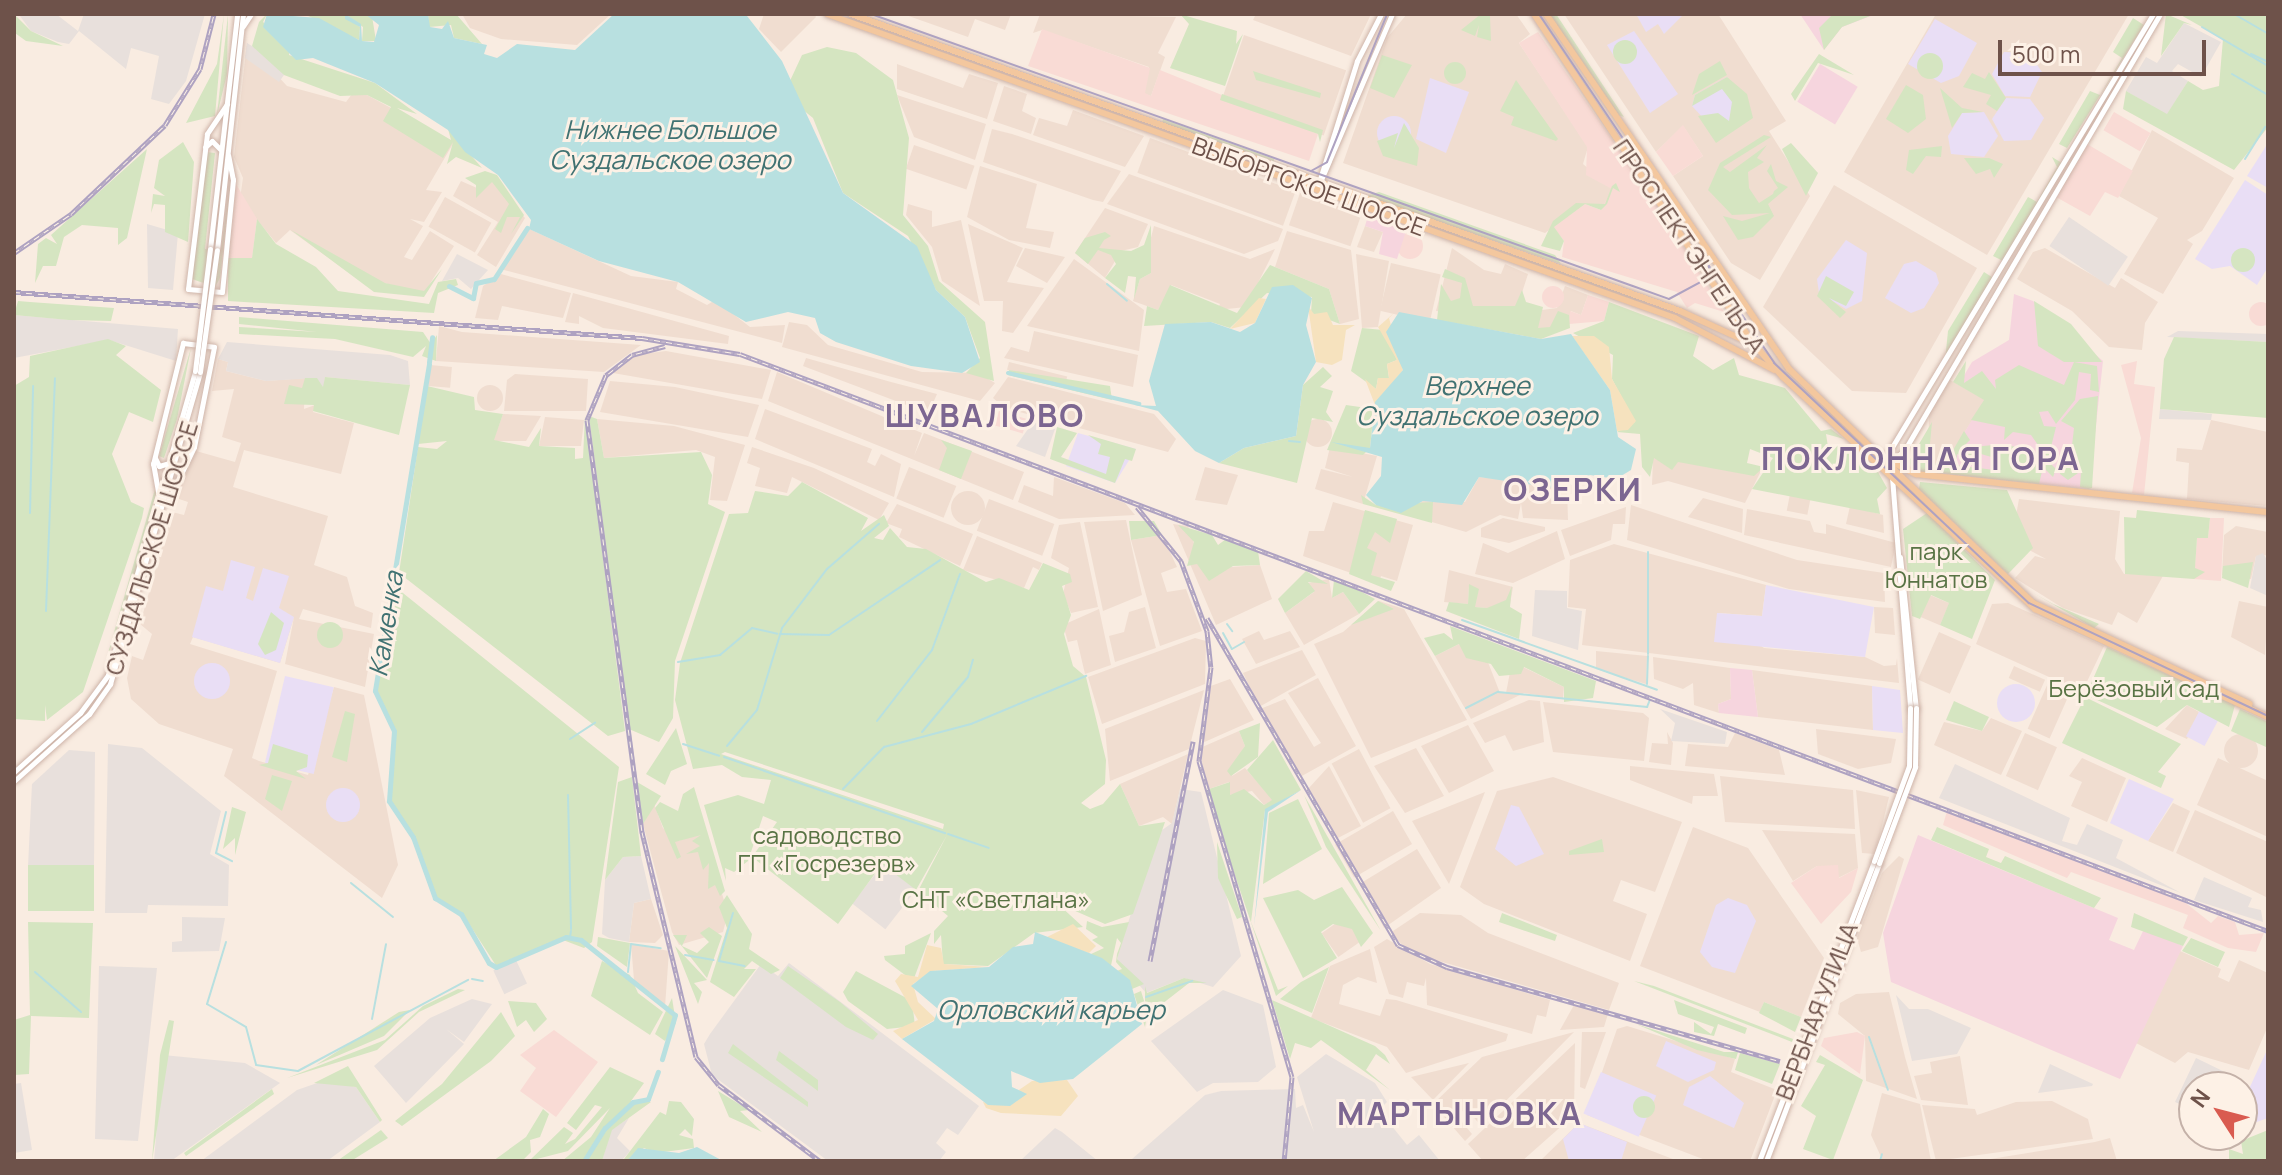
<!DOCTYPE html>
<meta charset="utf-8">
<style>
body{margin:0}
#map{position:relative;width:2282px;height:1175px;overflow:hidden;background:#f9ece1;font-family:Manrope,sans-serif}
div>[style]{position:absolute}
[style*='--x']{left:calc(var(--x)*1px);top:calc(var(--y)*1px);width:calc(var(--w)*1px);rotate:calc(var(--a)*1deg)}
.residential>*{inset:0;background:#f0ddd0;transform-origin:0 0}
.round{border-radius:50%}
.commercial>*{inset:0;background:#f9dbd5;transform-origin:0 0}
.industrial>*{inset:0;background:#e8e0dc;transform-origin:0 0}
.education>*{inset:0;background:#e9def5;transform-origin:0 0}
.medical>*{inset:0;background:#f6d5de;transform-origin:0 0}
.green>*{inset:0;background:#d5e5c1;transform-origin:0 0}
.sand>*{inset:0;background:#f6e2be}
.water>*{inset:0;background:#b8e0e0}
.stream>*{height:2px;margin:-1px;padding:0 1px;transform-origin:1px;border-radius:1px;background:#b8e0e0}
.canal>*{height:4px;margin:-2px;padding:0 2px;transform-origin:2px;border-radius:2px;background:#b8e0e0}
.river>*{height:5px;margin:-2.5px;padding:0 2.5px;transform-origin:2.5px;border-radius:2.5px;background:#b8e0e0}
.roads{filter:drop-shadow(0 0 2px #ceb4a9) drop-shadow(0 0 2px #ceb4a9)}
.secondary>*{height:5px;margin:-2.5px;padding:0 2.5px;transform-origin:2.5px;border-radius:2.5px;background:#fff}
.primary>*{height:6px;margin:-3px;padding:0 3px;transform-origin:3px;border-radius:3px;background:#f3c79e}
.tram>*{height:2px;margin:-1px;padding:0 1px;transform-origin:1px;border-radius:1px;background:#aea2c1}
.rail>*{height:5px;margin-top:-2.5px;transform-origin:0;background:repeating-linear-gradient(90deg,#fdf1e6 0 6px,#aea2c1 0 12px);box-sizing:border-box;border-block:2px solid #aea2c1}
.bridges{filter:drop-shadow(0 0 2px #ceb4a9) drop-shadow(0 0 2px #ceb4a9)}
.secondary-bridge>*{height:5px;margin:-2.5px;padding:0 2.5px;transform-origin:2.5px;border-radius:2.5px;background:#fff}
span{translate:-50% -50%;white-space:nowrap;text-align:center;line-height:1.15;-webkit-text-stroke:6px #fdf1e6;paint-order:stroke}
.street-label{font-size:24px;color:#6e524a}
.park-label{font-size:24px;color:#587344}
.water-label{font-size:26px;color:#407272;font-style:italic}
.district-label{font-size:32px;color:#7c6691;font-weight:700;letter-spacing:2px}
.frame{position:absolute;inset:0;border:16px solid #6e524a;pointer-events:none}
.north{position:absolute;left:2178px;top:1071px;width:80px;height:80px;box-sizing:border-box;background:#fdf1e6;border:2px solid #c4b1a8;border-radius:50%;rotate:306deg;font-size:22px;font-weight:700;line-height:32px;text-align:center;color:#6e524a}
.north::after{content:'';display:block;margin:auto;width:28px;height:36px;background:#d95b50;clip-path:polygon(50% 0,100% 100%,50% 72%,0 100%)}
.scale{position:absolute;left:1998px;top:40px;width:208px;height:36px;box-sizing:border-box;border:4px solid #6e524a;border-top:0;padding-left:10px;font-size:24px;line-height:28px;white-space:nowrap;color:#6e524a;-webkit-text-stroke:6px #fdf1e6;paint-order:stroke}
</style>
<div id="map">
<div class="residential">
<div style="clip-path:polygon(462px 14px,611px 14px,577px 45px,501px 39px,470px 28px)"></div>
<div style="clip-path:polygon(764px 14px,814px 14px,816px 17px,781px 52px,759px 29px)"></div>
<div style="clip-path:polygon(903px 14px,1011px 14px,1005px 30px,975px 19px,968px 37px)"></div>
<div style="clip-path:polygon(1040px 14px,1176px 17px,1158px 53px,1165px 57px,1151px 96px,1144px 94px,1149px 67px,1042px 30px,1033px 33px)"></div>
<div style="clip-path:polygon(1256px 14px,1371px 14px,1351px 56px,1253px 20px)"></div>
<div style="clip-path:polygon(1407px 14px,1516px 14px,1530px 34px,1519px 43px,1588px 147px,1583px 164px,1612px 189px,1607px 204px,1585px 204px,1545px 233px,1343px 163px,1387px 38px)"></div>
<div style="clip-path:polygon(1564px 14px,1718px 14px,1786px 121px,1769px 131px,1810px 196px,1760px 280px,1731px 263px,1673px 176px,1703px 156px,1683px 126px,1656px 152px)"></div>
<div style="clip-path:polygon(1936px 14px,2129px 14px,1987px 255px,1844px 172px)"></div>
<div style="left:1244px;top:35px;width:108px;height:69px;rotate:19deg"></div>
<div style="clip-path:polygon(247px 43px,287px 86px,346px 102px,352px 94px,367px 95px,454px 142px,426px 190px,442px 192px,424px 222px,410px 219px,423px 226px,404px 257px,412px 260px,430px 231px,454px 246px,424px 293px,352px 275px,290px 230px,276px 243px,240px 199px,243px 178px,234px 157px)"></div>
<div style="clip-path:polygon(897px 64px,963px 88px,969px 74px,998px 83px,987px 119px,897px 89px)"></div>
<div style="clip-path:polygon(1004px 86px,1027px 94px,1022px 111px,1036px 118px,1031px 134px,993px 121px)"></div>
<div style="clip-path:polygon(897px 95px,986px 124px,975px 160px,914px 137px)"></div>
<div style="clip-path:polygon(1073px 110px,1144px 136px,1125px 167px,1033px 135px,1039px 118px,1067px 126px)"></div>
<div style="clip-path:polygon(992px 129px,1012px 134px,1121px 171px,1103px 202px,1093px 200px,983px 162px)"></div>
<div style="clip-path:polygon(2152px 130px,2234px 178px,2202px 231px,2187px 240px,2193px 244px,2163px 294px,2124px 274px,2158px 218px,2119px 196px)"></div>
<div style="left:1150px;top:138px;width:155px;height:37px;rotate:20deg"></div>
<div style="left:914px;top:145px;width:64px;height:25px;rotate:19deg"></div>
<div style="clip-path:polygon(980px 166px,1037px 184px,1026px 228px,1054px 232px,1050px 248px,1009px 240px,967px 217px)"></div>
<div style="clip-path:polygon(1129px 174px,1283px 229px,1278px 241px,1244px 254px,1107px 204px)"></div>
<div style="clip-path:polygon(488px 176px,525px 218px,496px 267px,477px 255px,498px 222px,453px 196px,461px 181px,477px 188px)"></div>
<div style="clip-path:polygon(1834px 185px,1977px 268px,1906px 393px,1852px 391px,1763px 307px)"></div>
<div style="left:1300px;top:193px;width:65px;height:34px;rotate:19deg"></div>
<div style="left:445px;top:197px;width:53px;height:34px;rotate:29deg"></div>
<div style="clip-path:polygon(908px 204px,932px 211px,932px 227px,961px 220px,980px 306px,942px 281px,932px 247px,906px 215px)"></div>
<div style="clip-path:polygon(1105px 208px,1148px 224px,1138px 247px,1121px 251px,1105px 278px,1075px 253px)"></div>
<div style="clip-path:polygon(968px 224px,1023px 248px,1007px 282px,1044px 288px,1013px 333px,1002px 331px,1003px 301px,984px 301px)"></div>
<div style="clip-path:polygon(1154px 226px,1250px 259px,1275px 249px,1246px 307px,1217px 310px,1220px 304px,1171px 285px,1158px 310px,1133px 301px,1140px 279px,1151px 273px,1147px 253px)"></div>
<div style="clip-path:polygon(1365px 226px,1383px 232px,1374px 252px,1357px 247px)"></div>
<div style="clip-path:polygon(527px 228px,631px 276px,678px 282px,676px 289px,707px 305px,715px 300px,750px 327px,785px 325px,782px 343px,500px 269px)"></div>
<div style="clip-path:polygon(1287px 231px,1351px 250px,1359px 319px,1340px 324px,1329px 289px,1275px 267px)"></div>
<div style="clip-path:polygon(1025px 248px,1065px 257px,1047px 283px,1016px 266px)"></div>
<div style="clip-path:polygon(1452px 248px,1484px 270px,1501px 274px,1505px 264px,1528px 274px,1518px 305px,1501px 316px,1436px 311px)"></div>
<div style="clip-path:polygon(2045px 248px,2115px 288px,2121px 278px,2158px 302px,2145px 323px,2142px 350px,2109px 347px,2072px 311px,2017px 279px,2033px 252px)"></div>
<div style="clip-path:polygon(1356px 254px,1389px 261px,1378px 327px,1362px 328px)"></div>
<div style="clip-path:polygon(1074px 259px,1144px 310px,1139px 351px,1027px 326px)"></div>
<div style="left:1391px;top:263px;width:51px;height:49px;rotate:13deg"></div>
<div style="clip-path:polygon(501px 274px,571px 293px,563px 318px,502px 306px,498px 320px,475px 318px,483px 286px)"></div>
<div style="clip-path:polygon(1565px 286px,1588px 295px,1581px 315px,1571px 311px,1569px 324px,1536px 330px,1542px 310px,1557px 308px)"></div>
<div style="clip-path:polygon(573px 293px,729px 336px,728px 344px,603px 328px,579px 316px,579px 324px,565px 322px)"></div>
<div style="clip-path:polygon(789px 322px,807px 325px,828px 345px,922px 372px,978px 373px,995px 383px,980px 401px,782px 347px)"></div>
<div style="clip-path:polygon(439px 326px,462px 332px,641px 345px,604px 372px,436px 361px)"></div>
<div style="clip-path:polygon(1034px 331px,1138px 355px,1133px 387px,1004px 358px,1011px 347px,1029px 352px)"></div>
<div style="clip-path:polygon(666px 351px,771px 370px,762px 399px,613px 373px,635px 355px)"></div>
<div style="clip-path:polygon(806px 358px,891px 382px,937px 394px,930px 410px,917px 409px,803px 366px)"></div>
<div style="clip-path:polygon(218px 359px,228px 362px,226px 371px,266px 381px,305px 378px,304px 409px,315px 405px,313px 412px,354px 423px,341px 474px,244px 450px,233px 487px,328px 516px,314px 565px,347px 577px,355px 606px,373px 613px,371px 628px,303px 609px,299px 619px,374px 634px,365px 687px,285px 664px,294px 617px,280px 663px,193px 637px,190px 644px,277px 671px,252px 758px,259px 761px,308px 775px,334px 687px,364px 695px,398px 865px,382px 898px,224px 776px,233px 749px,159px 724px,131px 699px,127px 678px,132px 656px,143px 660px,152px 634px,140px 624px,167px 529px,172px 512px,184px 515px,188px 502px,176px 498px,179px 490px,196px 451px,235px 462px,241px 443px,222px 437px,234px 389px,212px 391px)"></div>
<div style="left:1009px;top:362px;width:60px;height:8px;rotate:14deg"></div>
<div style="left:430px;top:365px;width:22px;height:21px;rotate:5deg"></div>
<div style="clip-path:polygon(777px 372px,922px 433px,914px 456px,924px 433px,1024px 472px,1013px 500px,768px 401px)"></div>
<div style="clip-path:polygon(515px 374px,588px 379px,586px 411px,504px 411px,507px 380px)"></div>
<div style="clip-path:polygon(1008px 377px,1154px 414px,1176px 439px,1168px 452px,1005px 408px,993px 398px)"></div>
<div style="clip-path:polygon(1950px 380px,1985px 400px,1943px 467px,1928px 466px,1929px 415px)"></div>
<div style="clip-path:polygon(610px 381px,675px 387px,759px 405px,748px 437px,600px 412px)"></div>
<div class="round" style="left:477px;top:385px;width:26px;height:26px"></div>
<div style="clip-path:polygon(765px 409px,872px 449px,867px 462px,875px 466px,881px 454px,901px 464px,894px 497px,755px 439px)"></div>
<div style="clip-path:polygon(503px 414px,541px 416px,526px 441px,493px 441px)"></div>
<div style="clip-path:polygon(545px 417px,584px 420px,581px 446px,539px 446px)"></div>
<div style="clip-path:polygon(597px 419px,674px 426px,745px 445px,727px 501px,710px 500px,715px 457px,696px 450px,604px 458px)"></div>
<div class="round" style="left:1304px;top:419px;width:28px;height:28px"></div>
<div style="clip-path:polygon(2211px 420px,2268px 432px,2268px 506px,2187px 499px,2189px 463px,2176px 461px,2177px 448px,2202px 450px)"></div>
<div style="clip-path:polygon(752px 447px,814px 468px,889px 503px,879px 520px,792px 477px,787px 493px,755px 486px,760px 468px,747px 463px)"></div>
<div style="clip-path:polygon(1330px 447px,1377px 456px,1363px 504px,1315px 489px,1321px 469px,1353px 477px,1325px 468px)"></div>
<div style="clip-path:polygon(1653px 458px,1746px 465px,1761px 471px,1745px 503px,1668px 481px,1652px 485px)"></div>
<div style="left:909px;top:467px;width:51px;height:34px;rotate:22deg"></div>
<div style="clip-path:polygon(1205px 467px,1238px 475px,1227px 505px,1195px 500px)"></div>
<div style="clip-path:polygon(1054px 477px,1125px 503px,1135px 515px,1059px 519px,1018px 502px,1024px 485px,1053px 496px)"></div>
<div style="clip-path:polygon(1479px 477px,1567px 486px,1568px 520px,1523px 518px,1521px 503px,1518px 519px,1500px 515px,1466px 532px,1401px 513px,1423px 501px,1465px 502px)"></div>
<div class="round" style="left:951px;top:491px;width:34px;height:34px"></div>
<div style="left:1790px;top:494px;width:21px;height:17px;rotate:11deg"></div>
<div style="clip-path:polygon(1703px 498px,1743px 509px,1742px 533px,1688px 517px)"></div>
<div style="left:989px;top:499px;width:70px;height:34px;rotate:21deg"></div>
<div style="clip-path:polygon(2019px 499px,2120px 511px,2115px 559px,2124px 574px,2164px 574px,2137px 623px,2118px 612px,2112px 625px,2063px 608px,2015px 578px,2035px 556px,2046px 559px,2031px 551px,2015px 521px)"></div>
<div style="clip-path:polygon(1333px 502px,1413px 525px,1397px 581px,1381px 576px,1379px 583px,1303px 556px,1309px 531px,1324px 531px)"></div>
<div style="clip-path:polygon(897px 504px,973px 534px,960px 566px,899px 537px,902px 529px,886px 523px)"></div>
<div style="clip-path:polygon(1631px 505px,1797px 560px,1884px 573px,1885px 602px,1789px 589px,1627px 540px)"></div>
<div style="clip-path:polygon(1850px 506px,1883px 515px,1884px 533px,1846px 524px)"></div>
<div style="clip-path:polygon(1626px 507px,1625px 524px,1613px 524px,1611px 540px,1570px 556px,1561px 530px)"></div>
<div style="clip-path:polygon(1747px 509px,1810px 521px,1814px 532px,1826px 534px,1826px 524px,1896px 543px,1891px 567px,1744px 535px)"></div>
<div style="clip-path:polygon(1503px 518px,1545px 527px,1545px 531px,1509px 543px,1481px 537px,1481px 528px)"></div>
<div style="clip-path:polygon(1126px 520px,1142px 595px,1103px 611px,1084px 522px)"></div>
<div style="clip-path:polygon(1080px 522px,1098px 607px,1071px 613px,1063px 594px,1069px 568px,1051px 558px,1059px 525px)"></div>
<div style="clip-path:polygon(1173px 524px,1188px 526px,1203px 569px,1260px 565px,1272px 599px,1216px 625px)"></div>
<div style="clip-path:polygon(2236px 526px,2268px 532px,2268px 555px,2256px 556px,2251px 579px,2222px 575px,2224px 535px)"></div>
<div style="clip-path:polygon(1557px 531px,1565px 559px,1513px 583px,1475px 574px,1483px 543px,1508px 553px)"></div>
<div style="clip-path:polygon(1162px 535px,1177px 567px,1161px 573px,1167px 592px,1186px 589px,1202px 631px,1160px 646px,1131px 540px)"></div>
<div style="clip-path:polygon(977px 536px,1042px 563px,1039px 570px,1033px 567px,1024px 588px,963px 570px)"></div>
<div style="clip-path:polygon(1614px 544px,1766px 585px,1762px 616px,1718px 613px,1764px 648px,1865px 657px,1884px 666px,1896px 665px,1897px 658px,1899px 683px,1582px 645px,1586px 609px,1568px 607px,1570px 560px)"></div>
<div style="clip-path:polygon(1449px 570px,1513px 587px,1509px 610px,1475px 607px,1469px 585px,1468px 604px,1444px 602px)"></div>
<div style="clip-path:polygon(1329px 579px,1332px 598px,1343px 592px,1359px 614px,1304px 645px,1285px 613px,1314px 592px,1308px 583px)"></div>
<div style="left:1930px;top:595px;width:21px;height:24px;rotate:23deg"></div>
<div style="clip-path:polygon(1379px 601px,1404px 609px,1467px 720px,1371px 758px,1314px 644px,1343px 632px)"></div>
<div style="clip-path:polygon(2239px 601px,2268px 607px,2265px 655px,2231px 637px)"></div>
<div style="clip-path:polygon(2008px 603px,2104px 646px,2082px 692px,1976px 644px,1992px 604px)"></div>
<div style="clip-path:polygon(1145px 607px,1156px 648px,1115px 662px,1109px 636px,1124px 632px,1129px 612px)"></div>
<div style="clip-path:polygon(1874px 607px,1893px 608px,1895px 635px,1875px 633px)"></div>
<div style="clip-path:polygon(1099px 609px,1111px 665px,1085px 674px,1077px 640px,1068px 642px,1063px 625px)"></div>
<div style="clip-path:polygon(1259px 631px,1264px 640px,1290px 631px,1300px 647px,1256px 664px,1242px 639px)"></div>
<div style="left:1939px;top:632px;width:35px;height:52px;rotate:24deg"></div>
<div style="clip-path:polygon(1195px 638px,1206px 641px,1205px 684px,1102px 724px,1088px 677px)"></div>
<div style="clip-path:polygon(1459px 644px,1484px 652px,1500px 693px,1506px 693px,1511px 667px,1523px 667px,1564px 687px,1563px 699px,1524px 693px,1471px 719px,1435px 656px)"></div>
<div style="clip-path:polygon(1302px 650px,1316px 675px,1259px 707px,1243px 673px)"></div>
<div style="clip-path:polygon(1596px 651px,1647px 656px,1646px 684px,1596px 669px)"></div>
<div style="clip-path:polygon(1653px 657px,1730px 668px,1731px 699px,1718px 704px,1719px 713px,1694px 705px,1693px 683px,1683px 689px,1654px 679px)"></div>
<div style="left:2014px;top:666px;width:34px;height:13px;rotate:24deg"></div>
<div style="clip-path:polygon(1752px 670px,1872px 686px,1873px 730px,1758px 717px)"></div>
<div style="clip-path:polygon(1318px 678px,1356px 746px,1300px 777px,1260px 709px,1285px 699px,1314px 747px,1321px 743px,1288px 693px)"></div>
<div style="clip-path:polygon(1230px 679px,1254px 720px,1200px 744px,1208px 687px)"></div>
<div style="left:2048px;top:683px;width:24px;height:50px;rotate:24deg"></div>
<div style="clip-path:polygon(1204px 690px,1189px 749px,1110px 781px,1105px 729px)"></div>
<div style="clip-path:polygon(1529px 700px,1540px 701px,1544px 742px,1513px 751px,1505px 735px,1485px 743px,1473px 723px)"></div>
<div style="clip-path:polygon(1543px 702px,1643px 713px,1649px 718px,1644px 761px,1553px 752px)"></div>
<div style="clip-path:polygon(2187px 705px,2199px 712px,2187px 739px,2165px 729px)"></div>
<div style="clip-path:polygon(1991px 718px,2022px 731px,2001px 775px,1934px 745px,1944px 722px,1982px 731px)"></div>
<div style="clip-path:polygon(1468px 725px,1494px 771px,1449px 793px,1421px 746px)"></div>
<div style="clip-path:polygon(1816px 729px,1896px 739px,1891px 763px,1858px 769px,1818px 754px)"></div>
<div style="clip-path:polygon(1239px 731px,1245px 746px,1232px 776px,1245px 768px,1273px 800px,1264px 805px,1252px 791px,1230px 795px,1229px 782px,1206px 790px,1200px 748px)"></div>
<div style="clip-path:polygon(1667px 732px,1673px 743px,1671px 765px,1649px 762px,1652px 743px,1668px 744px)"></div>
<div style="clip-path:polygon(1735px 733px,1779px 750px,1785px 775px,1685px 766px,1688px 744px,1728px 747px)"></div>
<div style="left:2025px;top:733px;width:35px;height:47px;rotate:24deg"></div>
<div class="round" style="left:2224px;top:734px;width:34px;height:34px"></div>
<div style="clip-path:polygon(1416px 748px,1444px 796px,1405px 813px,1374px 766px)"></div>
<div style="left:1359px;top:749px;width:67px;height:31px;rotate:62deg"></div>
<div style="clip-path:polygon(1188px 754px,1172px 824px,1163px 817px,1139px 826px,1120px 784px)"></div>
<div style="clip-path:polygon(2082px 758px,2126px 778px,2107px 822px,2071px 806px,2082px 782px,2069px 776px)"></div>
<div style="clip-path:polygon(2218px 758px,2268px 781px,2268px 837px,2197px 805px)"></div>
<div style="clip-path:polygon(1329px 766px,1361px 826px,1336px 839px,1308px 789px)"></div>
<div style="clip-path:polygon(1630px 766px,1714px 774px,1718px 796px,1693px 796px,1692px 804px,1630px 780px)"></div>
<div style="clip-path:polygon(1720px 776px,1853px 790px,1855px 829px,1725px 822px)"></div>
<div style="clip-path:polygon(1553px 777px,1682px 822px,1655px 892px,1621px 880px,1613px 901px,1647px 914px,1630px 961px,1484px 904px,1460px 887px,1497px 791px)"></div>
<div style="clip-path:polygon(1856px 790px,1889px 797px,1875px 854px,1862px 853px)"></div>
<div style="clip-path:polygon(1485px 792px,1449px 884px,1412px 821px)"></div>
<div style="clip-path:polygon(2173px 803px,2190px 811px,2173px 852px,2148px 841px)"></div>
<div style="clip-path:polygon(654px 804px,663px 828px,678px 841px,703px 833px,728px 913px,723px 932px,679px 945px,672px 932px,643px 824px)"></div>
<div style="clip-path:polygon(2195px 810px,2268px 842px,2268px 898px,2176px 853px)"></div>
<div style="left:1393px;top:811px;width:38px;height:67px;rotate:60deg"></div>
<div style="clip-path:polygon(1693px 827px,1748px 848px,1824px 958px,1801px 1017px,1764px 1002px,1760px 1012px,1640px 966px)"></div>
<div style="clip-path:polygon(1762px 830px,1855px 834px,1858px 868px,1838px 878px,1817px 866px,1793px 881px)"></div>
<div style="clip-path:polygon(1417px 849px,1441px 888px,1384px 928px,1361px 883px)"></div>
<div style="clip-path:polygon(1899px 856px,1904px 859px,1878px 947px,1861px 952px,1857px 938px,1882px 873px)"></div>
<div style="clip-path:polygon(651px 899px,663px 935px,655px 943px,629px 942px,634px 903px)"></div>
<div style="left:1352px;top:912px;width:29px;height:37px;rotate:55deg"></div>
<div style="clip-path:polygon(1420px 913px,1461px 915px,1488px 933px,1619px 983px,1609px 1010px,1411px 953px,1390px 933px)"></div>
<div style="clip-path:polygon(1387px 939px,1430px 964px,1550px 1000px,1546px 1017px,1537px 1015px,1532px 1034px,1427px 1005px,1426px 978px,1424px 986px,1407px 982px,1403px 998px,1389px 994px,1374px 947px)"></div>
<div style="clip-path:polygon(631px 944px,669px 951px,665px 1007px,634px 980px)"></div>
<div style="clip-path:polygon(1370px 949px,1377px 983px,1358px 977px,1343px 985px,1339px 1004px,1380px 1016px,1386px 999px,1396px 1000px,1508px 1034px,1506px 1041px,1406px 1073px,1387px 1047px,1311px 1018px,1330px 966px)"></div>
<div style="clip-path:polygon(2180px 951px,2221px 969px,2218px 977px,2229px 982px,2239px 960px,2268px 973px,2268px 1026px,2249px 1070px,2188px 1052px,2175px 1063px,2136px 1043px)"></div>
<div style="clip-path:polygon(1889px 992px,1905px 1057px,1917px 1099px,1866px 1081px,1865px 1036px,1838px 1014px,1840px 1003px,1856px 994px)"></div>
<div style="clip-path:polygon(1574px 1005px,1608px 1014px,1604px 1027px,1560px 1030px)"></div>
<div style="clip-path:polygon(1627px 1026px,1735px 1059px,1731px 1072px,1777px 1090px,1750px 1161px,1708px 1161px,1587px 1115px,1617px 1029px)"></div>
<div style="clip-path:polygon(1574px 1032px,1481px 1126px,1466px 1108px,1457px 1116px,1472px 1134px,1465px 1141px,1433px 1104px,1482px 1057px)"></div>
<div style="clip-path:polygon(1582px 1032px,1606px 1032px,1585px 1089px,1580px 1087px)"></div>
<div style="clip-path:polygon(1575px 1043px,1574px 1115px,1522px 1161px,1483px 1161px,1468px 1144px)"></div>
<div style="clip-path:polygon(1960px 1056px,1968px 1105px,1921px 1100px,1914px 1076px,1932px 1073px,1930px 1062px)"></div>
<div style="clip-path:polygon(1469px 1063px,1433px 1100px,1411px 1077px)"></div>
<div style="clip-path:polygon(1882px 1093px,1920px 1104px,1931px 1161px,1883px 1161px,1871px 1135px)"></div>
<div style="clip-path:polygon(2052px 1101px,2088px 1119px,2093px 1139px,1936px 1161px,1922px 1105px,1975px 1109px,1977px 1115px,2016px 1102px)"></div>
<div style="clip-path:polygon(1579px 1123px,1678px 1161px,1540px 1161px)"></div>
<div style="clip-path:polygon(2110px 1138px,2117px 1161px,1978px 1161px,2095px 1142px)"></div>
</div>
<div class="commercial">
<div style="clip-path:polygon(1042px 29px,1150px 68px,1145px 93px,1151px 96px,1160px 70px,1318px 134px,1309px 161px,1028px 66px)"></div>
<div style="clip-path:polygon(1538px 32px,1658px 206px,1724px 312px,1695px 303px,1687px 308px,1677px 292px,1562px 257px,1564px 241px,1553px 227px,1585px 204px,1601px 210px,1612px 189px,1586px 175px,1587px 147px,1519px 43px)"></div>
<div style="left:2114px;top:112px;width:42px;height:21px;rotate:30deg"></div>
<div style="clip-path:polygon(1683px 125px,1703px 156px,1673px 176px,1656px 152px)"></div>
<div style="clip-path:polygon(2087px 144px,2133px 171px,2118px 198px,2105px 192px,2090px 216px,2056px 197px)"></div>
<div style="clip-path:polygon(236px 184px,257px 219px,252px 259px,228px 258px)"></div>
<div class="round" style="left:1397px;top:233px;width:26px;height:26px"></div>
<div class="round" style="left:1542px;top:286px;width:22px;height:22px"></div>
<div style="clip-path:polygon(1588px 295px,1609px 302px,1604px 321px,1569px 324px,1570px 311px,1581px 315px)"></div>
<div class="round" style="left:2249px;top:302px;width:24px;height:24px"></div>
<div style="clip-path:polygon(2137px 361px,2134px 384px,2155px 387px,2144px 495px,2132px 493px,2141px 438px,2121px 365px)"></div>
<div style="left:999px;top:411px;width:29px;height:15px;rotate:16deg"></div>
<div style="clip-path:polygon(2210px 518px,2224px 518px,2221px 581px,2194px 579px,2197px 538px,2208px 538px)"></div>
<div style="clip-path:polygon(1947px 811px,2182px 900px,2211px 923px,2218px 916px,2235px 922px,2239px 935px,2264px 933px,2256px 952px,2228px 948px,2183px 928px,2188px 915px,2071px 872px,2067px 878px,1943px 825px)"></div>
<div style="clip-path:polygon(1838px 865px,1839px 878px,1858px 868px,1851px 892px,1821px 924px,1791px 883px,1817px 866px)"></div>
<div style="clip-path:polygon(554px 1030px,598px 1062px,556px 1117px,520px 1091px,536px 1068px,520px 1055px)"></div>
<div style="clip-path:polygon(1857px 1032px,1865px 1036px,1860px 1074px,1821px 1046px,1824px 1038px)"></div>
</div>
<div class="industrial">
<div style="clip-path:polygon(56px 14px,78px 31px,84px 14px,205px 14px,186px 81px,169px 104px,151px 99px,159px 56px,131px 48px,126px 69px,79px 31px,69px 44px,58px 42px,31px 31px,20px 16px)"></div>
<div style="clip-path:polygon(2184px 23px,2221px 42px,2201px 77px,2178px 64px,2172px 71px,2188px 81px,2167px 115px,2126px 91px,2146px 57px,2157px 63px)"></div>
<div style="clip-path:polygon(247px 43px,273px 59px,284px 75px,279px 82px,245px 58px)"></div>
<div style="left:2069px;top:217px;width:71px;height:35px;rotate:34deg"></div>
<div style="clip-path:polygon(147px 224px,178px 233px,173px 290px,148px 288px)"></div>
<div style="clip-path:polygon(457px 254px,488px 270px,471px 289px,458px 278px,442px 281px)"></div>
<div style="clip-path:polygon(14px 315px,178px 329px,176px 361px,109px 340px,14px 358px)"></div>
<div style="clip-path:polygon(2178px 331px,2268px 334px,2268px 342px,2167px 337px)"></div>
<div style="clip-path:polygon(227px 342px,390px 355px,408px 361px,410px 385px,325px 377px,324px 387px,316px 387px,316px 378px,266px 381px,226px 371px,228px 362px,218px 359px)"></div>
<div style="clip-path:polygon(2160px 409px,2212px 414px,2211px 420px,2159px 419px)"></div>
<div style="clip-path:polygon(1033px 422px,1056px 426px,1045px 457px,1016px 446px)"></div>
<div style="clip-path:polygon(2263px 553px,2268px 562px,2268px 596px,2250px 588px,2256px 556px)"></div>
<div style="clip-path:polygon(1535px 590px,1567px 591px,1567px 608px,1582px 611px,1578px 650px,1532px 636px)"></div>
<div style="clip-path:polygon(1660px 709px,1727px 732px,1725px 744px,1671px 741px,1675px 723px)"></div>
<div style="clip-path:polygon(108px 744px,142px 748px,221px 811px,210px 854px,229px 865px,228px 906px,148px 905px,147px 913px,105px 913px)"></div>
<div style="clip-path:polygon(69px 750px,95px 752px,94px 865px,28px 867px,32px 784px)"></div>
<div style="clip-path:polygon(1955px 764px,2070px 818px,2062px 841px,2077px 845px,2087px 824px,2123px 840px,2116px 858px,2181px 893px,1939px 798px)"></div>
<div style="clip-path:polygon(1180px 789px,1201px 792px,1241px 956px,1213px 987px,1184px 978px,1146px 993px,1117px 959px,1155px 835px,1172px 823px)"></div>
<div style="clip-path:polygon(641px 856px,651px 899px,634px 903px,629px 942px,609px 938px,602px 934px,605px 880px,623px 857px)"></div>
<div style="left:883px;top:864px;width:42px;height:50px;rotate:38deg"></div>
<div style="clip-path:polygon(2204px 877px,2252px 898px,2248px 907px,2261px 910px,2263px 922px,2194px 900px)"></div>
<div style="clip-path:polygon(182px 917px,225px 918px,219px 951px,172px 952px,172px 942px,182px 941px)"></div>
<div style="left:516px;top:960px;width:26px;height:25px;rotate:65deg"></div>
<div style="clip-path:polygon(789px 963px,979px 1106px,958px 1135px,947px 1128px,936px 1143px,946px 1152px,939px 1161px,828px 1161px,712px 1075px,704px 1044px,710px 1034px,761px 964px,778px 976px)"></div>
<div style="clip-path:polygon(99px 966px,157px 968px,138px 1141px,95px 1139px)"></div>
<div style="clip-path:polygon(1223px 990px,1263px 1005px,1276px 1067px,1258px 1082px,1213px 1083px,1197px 1092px,1151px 1041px)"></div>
<div style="clip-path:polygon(1896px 995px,1909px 1009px,1928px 1009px,1971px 1028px,1957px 1054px,1912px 1061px)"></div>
<div style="clip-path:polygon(472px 999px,492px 1004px,464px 1042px,446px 1029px,464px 1044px,406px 1103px,374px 1066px,430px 1018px)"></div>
<div style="clip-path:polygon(1326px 1054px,1375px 1083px,1387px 1102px,1379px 1110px,1407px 1145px,1419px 1135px,1440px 1161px,1132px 1159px,1205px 1095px,1221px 1091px,1295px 1089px,1296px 1108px,1303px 1105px,1314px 1132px,1297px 1077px)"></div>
<div style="clip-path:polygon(163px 1055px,245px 1063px,280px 1083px,171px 1161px,154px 1161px)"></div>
<div style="clip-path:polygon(2196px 1058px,2231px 1075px,2226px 1087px,2194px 1087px,2194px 1110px,2175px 1102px)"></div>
<div style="clip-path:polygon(2050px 1064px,2093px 1084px,2092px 1086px,2038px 1093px)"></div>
<div style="clip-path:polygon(323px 1081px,356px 1087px,380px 1122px,327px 1161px,201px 1161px,297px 1090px)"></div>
<div style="clip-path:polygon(21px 1083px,32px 1150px,14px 1153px,14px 1084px)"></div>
<div style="clip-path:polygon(629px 1118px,617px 1138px,630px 1151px,623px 1159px,602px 1161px,611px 1130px)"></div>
<div style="clip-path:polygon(1055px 1128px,1062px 1132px,1098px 1161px,1020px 1161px)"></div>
</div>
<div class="education">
<div style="clip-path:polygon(1636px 14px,1684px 14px,1664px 34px,1658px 24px,1646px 32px)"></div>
<div style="clip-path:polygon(1935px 19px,1977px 43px,1959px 76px,1941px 83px,1908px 64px)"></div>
<div style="clip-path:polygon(1634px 31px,1678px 94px,1650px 113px,1607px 45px)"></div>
<div style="clip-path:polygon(2004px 52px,2029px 53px,2042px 72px,2030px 97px,2005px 96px,1992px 74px)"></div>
<div style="clip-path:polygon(1727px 77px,1749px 114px,1718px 134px,1692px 106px,1695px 95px)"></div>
<div style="clip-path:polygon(1430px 78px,1469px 92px,1446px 153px,1416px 139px)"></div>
<div style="clip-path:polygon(2006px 98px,2030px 99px,2044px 118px,2031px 140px,2004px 141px,1992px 119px)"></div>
<div style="clip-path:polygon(1984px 112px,1998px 136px,1984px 157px,1951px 154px,1948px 136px,1962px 113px)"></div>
<div class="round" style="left:1377px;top:116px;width:34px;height:34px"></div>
<div style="clip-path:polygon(2268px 143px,2268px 188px,2247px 176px)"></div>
<div style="clip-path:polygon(2245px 180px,2268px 195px,2268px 267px,2257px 285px,2230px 266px,2212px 269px,2195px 259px)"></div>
<div style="clip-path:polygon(1846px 240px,1867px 253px,1862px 301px,1846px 309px,1819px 293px,1817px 279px)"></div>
<div style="clip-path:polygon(1916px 261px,1936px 273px,1939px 283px,1924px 308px,1911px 313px,1885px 298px,1904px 264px)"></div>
<div style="clip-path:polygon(1078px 433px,1136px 449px,1115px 483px,1066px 466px)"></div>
<div style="clip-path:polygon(231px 560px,255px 567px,246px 598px,253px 601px,263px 568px,289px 576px,279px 608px,294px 617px,280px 663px,192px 637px,206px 586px,223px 591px)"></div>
<div style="clip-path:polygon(1766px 585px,1874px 607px,1865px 657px,1714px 642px,1717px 613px,1762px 616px)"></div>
<div class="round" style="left:194px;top:663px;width:36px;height:36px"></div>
<div style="left:285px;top:676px;width:50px;height:89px;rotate:13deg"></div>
<div class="round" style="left:1997px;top:684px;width:38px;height:38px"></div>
<div style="clip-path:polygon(1872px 686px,1900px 690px,1903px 733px,1873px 730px)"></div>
<div style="left:2201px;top:708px;width:21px;height:32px;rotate:28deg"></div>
<div style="clip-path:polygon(2129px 779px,2174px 799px,2148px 841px,2110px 823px)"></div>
<div class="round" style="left:326px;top:788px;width:34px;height:34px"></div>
<div style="clip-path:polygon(1511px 805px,1519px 807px,1544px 854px,1516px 866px,1495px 849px)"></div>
<div style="clip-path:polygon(1728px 898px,1747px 905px,1756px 921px,1735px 973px,1712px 967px,1700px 952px,1716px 905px)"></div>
<div style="clip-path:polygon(1666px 1041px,1716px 1062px,1714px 1070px,1688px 1082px,1656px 1066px)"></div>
<div style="clip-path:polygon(2268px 1048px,2268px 1118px,2251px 1124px,2242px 1120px,2242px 1104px)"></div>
<div style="left:1601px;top:1072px;width:60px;height:45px;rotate:23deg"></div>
<div style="clip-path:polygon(1710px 1076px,1744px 1103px,1734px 1128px,1683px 1105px,1689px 1087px)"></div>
<div style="clip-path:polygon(1579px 1123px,1627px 1142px,1621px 1161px,1569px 1161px,1563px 1139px)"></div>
</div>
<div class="medical">
<div style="clip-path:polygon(1800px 14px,1876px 14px,1842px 27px,1824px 50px)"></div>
<div style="left:1820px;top:64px;width:44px;height:44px;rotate:31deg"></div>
<div style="clip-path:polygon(1368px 216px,1406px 231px,1397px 259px,1379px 254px,1383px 232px,1365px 226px)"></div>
<div style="clip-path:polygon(2014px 294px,2033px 301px,2103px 361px,2089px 489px,1940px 473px,1984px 400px,1959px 384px,1972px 362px,2009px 340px)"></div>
<div style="clip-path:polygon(1730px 668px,1752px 670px,1758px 717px,1719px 713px,1718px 704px,1731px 699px)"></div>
<div style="clip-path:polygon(1918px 835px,2118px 918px,2109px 940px,2134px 950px,2144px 929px,2183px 946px,2120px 1079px,1891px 982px,1883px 933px)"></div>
</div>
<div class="green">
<div style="clip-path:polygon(14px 14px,31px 31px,63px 46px,26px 41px,15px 33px)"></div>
<div style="clip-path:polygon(224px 14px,215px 116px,186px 123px,217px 64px)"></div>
<div style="clip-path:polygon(228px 14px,227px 74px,217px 115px)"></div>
<div style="clip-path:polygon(267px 14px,263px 22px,290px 47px,289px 55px,375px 83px,417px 114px,397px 108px,451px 140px,448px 129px,482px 168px,456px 157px,447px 164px,453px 142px,443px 158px,383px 121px,391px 107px,367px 95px,340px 96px,284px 75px,252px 46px,259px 22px)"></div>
<div style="clip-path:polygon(304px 14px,342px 14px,360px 27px,359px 40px)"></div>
<div style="clip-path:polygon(345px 14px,372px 16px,376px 41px,362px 41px,363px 27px)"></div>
<div style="clip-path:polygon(428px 14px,456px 14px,482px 44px,454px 38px,451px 25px,429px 27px)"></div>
<div style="clip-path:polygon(1180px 14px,1237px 31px,1236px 44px,1243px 34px,1225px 86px,1170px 68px,1189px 24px)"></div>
<div style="clip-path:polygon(1481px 14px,1490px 16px,1491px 41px,1477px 37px,1479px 25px,1475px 36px,1461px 30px)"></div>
<div style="clip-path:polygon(1556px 14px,1624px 117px,1615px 114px,1549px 15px)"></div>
<div style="clip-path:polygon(1833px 14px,1875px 14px,1842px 27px,1824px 50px,1819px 28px)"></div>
<div style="clip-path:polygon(2166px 14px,2192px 25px,2184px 23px,2161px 56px)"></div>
<div style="clip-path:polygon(2179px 14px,2268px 14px,2268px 127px,2234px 170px,2123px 109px,2126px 91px,2167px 114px,2188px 81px,2203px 90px,2219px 86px,2223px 39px)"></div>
<div style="clip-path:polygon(2133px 18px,2144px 25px,2067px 148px,2059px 144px,2090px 91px,2100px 95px,2122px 58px,2113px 52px)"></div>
<div class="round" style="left:1613px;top:40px;width:24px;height:24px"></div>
<div style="clip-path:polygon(827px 47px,856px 53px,893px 80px,909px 138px,903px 215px,928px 246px,939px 281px,985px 322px,994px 381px,966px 373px,980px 358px,965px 317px,936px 290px,908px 236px,843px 193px,813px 118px,797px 105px,789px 83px,802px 55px)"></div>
<div class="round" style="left:1917px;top:53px;width:26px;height:26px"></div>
<div style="clip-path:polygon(1819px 54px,1854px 75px,1818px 63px,1795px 101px,1791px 94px)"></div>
<div style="clip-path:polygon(1382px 55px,1412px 65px,1394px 98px,1370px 88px)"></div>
<div style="clip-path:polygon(1720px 61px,1727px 75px,1692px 95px,1699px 74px)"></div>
<div class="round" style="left:1444px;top:62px;width:22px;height:22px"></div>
<div style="clip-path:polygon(1253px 71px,1321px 93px,1320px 98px,1256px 80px)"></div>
<div style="clip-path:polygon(1989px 72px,2006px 98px,1997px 111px,1986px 104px,1991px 95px,1963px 87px,1972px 73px,1985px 79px)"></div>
<div style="clip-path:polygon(1727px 77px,1747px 94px,1753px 118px,1716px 143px,1698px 116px,1718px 113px,1729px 121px,1732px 102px,1722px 89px,1692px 106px,1695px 95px)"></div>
<div style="clip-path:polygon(1516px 80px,1558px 139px,1556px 141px,1511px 125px,1514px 117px,1500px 111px)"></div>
<div style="clip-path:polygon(1906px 85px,1923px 95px,1926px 119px,1908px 133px,1886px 119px)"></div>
<div style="clip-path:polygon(1940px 88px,1962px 108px,1983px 112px,1962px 113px,1952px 128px)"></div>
<div style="clip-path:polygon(1222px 94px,1323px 130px,1320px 142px,1318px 134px,1220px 100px)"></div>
<div style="clip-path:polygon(1163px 119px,1274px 159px,1274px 161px,1162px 123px)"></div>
<div style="clip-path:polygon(1404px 123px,1419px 148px,1417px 166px,1383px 156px,1377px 141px,1398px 133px,1394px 148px)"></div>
<div style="clip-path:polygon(1764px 135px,1771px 137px,1723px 167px,1730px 172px,1767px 145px,1757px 158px,1764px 162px,1748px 172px,1749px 188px,1759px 203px,1773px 194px,1774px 191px,1778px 188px,1767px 171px,1771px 164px,1776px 181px,1788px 187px,1768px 204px,1774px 216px,1753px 237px,1738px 240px,1723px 216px,1742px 221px,1770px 213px,1732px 215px,1708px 190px,1720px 163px)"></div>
<div style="clip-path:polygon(183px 142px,194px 162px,188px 242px,165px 232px,165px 205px,154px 204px,151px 213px,153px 194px,165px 196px,154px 188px,159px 160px)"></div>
<div style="clip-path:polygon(1791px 143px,1818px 173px,1806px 196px,1782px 149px)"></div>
<div style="clip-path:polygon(1942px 146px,1941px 157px,1926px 156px,1913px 174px,1906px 170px,1909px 150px)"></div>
<div style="clip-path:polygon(147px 149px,127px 238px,118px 245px,118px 228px,82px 225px,64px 237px,56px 266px,43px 266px,35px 283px,38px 244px,46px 238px,57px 244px,51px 235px)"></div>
<div style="clip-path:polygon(206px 152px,215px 153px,205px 249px,221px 250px,231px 176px,220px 278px,215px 287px,192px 279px)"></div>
<div style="clip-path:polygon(2052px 157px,2062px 163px,2005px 262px,1993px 256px,2028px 197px,2037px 202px,2057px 167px)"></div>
<div style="clip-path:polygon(1964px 158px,1989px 158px,2003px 164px,1994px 178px,1990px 169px,1976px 174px)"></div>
<div style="clip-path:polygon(485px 171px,497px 175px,524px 215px,511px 234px,520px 217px,507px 217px,501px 233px,495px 229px,509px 204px,492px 182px,476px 198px,476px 185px,465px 178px)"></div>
<div style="clip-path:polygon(1616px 183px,1620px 192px,1613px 188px,1607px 204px,1601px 210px,1585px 204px,1554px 227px,1564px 241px,1560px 251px,1541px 246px,1553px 221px,1576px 203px,1605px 204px,1612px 186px)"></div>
<div style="clip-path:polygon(1331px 191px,1648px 302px,1647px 304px)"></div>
<div style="clip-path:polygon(1379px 192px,1555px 255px,1561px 264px,1366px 196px)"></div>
<div style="clip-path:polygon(257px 219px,276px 244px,316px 267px,338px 291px,429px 304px,438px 282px,456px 279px,458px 285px,438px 293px,434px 313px,228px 301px,228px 258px,252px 258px)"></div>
<div style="clip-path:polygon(1151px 225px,1151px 273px,1140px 279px,1134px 299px,1136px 277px,1128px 276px,1125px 293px,1105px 278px,1116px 264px,1111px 255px,1098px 250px,1088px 264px,1075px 253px,1085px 238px,1105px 232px,1111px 236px,1104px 240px,1099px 248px,1131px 251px,1144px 245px)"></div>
<div style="clip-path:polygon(291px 230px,385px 283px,424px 291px,442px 269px,424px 297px,374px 292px)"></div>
<div class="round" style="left:2231px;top:248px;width:24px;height:24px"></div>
<div style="clip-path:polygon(1270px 265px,1329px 289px,1340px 324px,1311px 313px,1312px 297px,1267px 293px,1230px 328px,1211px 322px,1144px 326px,1147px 306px,1158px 310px,1170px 285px,1237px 313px)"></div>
<div style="clip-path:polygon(1445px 269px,1465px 278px,1473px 306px,1515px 306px,1522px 290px,1526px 302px,1543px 307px,1538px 328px,1550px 327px,1558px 311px,1569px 315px,1570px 328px,1541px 339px,1437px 320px,1441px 284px,1451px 301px,1460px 298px,1462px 283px,1442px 277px)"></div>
<div style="clip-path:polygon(1984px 272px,1995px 279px,1945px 361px,1948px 331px)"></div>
<div style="clip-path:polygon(1826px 276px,1854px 292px,1846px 306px,1829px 298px,1846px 312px,1840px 318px,1817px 296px)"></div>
<div style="clip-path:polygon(18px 301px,30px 302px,114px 308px,111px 321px,69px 320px,14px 315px)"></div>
<div style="clip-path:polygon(2034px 301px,2071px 324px,2102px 362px,2064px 362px,2038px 346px)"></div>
<div style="clip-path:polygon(1609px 302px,1699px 336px,1693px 356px,1713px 370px,1734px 358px,1739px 375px,1785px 388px,1821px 431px,1831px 429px,1844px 439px,1826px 434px,1828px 447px,1848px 444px,1878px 472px,1887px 488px,1877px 499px,1880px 514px,1752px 489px,1773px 458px,1750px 449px,1747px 463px,1764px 467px,1754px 476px,1678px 462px,1672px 470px,1654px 458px,1650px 477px,1642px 467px,1640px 434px,1617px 432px,1635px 422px,1612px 379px,1613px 355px,1573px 333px,1604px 321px)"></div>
<div style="clip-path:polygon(239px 317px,423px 332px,431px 344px,437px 335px,436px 361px,422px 356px,426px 346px,413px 357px,335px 339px,239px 334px,239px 327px,317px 332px,239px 324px)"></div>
<div style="clip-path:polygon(1362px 328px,1383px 330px,1397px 360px,1387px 364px,1389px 378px,1378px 378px,1376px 389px,1351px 371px)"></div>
<div style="clip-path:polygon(2174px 337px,2268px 342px,2268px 418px,2160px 409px,2164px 359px)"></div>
<div style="clip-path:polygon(108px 339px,126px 346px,116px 355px,161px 390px,153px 422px,129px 412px,112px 454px,131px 502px,144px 508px,142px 518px,83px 692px,47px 720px,45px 705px,45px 721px,14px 719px,14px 386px,29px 377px,30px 356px)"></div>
<div style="clip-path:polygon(191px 348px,177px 419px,164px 458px,159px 456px)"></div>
<div style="clip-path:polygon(1966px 361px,1964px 383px,1982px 371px,1996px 389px,1995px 380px,2019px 365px,2064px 385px,2074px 362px,2097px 366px,2099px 392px,2090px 390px,2091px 374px,2079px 372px,2075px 400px,2056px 424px,2048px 411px,2039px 412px,2044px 426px,2056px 427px,2048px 459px,2031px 435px,2013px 432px,2004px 440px,2005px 427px,1971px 420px,1984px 400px,1953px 382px)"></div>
<div style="clip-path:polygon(1323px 367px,1332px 376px,1320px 387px,1333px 391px,1326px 412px,1333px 422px,1312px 418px,1297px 483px,1219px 463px,1244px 448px,1296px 436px,1303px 385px)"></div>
<div style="clip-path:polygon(1009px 370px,1110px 386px,1112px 400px,1008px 375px)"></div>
<div style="clip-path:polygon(325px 377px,410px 385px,399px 435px,313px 411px,314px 405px,284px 404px,289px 385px,302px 388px,305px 378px,317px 378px,323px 387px)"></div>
<div style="clip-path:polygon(427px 386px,474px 397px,475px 410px,503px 414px,494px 440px,529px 447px,541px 428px,539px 446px,575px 448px,575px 459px,583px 458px,585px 416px,625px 731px,608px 736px,399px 573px,418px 447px,437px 449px,447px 441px,418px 444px)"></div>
<div style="clip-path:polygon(2098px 396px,2092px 488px,2088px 489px,2080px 487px,2081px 471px,2068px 480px,2060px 474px,2061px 465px,2070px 463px,2074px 428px,2061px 421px,2080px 399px)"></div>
<div style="clip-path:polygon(1346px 405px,1374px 409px,1370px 448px,1363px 455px,1327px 450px)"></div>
<div style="clip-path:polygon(589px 416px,597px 419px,604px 458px,701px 452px,712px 475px,708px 504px,725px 512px,675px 661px,673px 718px,659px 742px,629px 729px)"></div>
<div style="clip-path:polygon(1932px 422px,1928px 466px,1937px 463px,1932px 473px,1913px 471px,1909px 461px)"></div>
<div style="clip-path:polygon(1057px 427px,1077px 433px,1061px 457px,1106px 474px,1110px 457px,1098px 454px,1101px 444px,1088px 435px,1136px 449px,1132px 461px,1125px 459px,1115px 483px,1050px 459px)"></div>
<div style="clip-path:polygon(evenodd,1964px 431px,1970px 440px,1962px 448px,2004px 444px,2041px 454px,2056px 469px,2053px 477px,2043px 467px,2039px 484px,1940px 473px,1964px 431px,1974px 452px,1995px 458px,1994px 470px,1956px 465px,1957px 454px,1967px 459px,1974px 452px)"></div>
<div style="clip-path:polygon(941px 440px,972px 451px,961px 479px,939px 470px,947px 448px)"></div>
<div style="clip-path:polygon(evenodd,802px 482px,868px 518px,861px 531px,884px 515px,889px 526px,874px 538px,883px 540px,890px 528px,907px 547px,926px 549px,986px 582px,999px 578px,1029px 590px,1043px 563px,1070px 574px,1072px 582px,1062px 586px,1071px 615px,1064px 634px,1073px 666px,1086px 677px,1106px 760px,1105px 784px,1081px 803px,1090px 809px,1103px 804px,1120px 784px,1139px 826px,1165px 822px,1133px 914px,1105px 924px,1057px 903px,1083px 927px,1034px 933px,988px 966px,943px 964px,941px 935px,934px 944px,934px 931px,948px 916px,918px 891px,947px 835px,916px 890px,882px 864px,838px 924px,752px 857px,777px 822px,763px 816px,748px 861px,734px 872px,725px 868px,726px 881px,704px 805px,738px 795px,764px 804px,771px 780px,742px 777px,722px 765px,693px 769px,675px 700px,680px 663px,729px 514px,748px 513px,755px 491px,788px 496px,802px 482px,725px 752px,944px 824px,943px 829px,721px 754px,725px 752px)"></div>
<div style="clip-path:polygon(1920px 482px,2007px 490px,2033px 548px,2008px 574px,1919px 489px)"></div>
<div style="clip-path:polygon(155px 489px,156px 494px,129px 596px,105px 664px)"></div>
<div style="clip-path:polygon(1361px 495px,1376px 505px,1433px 502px,1432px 523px,1363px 504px)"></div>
<div style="clip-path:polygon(1365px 510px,1397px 519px,1390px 543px,1375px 532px,1367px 548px,1377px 553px,1371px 575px,1395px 582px,1391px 591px,1349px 574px)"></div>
<div style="clip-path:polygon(2137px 510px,2210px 518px,2208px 538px,2197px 538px,2195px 568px,2205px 572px,2194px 579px,2125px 574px,2124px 517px,2136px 518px)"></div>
<div style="clip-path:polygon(1927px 513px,1995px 580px,1972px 639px,1940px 625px,1949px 603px,1931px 595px,1920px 619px,1912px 616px,1903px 529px)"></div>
<div style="clip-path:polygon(1129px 521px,1154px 521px,1162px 535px,1131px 540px)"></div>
<div style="clip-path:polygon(1178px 525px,1212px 535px,1218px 545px,1226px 539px,1258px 551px,1260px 565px,1233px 566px,1209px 581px,1197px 564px,1187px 566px,1194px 542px)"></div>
<div style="clip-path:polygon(2253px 562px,2248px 588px,2222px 578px,2223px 566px)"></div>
<div style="clip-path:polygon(1306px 571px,1328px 584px,1308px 582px,1315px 591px,1285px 613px,1278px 599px)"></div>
<div style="clip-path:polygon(1334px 580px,1360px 591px,1375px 599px,1359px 614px,1343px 592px,1332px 598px)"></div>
<div style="clip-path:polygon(1469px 584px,1479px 589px,1475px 607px,1487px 608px,1506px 600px,1512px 586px,1510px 607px,1522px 614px,1519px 639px,1446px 611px,1449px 602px,1468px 604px)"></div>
<div style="clip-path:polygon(393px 585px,619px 767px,592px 942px,584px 948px,563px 940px,497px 967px,462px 913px,437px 899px,415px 837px,390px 802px,396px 730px,375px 691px)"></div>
<div style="clip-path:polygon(2030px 591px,2053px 604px,2099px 624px,2094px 628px)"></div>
<div style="clip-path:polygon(1378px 601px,1394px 609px,1351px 625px)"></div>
<div style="clip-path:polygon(271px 612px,284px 623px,276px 650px,265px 655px,258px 644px)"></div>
<div class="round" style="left:317px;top:622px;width:26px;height:26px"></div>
<div style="clip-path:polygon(1450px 626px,1596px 681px,1593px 698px,1564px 702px,1564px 687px,1524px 667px,1521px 674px,1499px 676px,1491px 664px,1466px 658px,1459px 644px,1435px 656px,1424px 638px,1444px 633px,1453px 640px)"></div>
<div style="clip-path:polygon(2107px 647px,2235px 705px,2229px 727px,2187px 705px,2157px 727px,2086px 695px)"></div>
<div style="clip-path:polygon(2085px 697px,2181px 744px,2158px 772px,2166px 776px,2161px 788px,2062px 743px)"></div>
<div style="clip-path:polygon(1954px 701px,1989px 717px,1982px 731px,1946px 720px)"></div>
<div style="clip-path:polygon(2240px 709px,2268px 722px,2266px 747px,2231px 731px)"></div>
<div style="clip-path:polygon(345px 711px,355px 714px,347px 762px,332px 757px)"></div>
<div style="clip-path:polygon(1260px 723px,1258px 757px,1231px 776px,1227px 771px,1245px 746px,1239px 731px)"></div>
<div style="clip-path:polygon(676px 728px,687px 764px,671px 771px,665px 785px,646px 774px)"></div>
<div style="clip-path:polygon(1273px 740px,1301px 790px,1265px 810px,1251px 922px,1278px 990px,1288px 986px,1276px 996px,1206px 790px,1230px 782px,1230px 795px,1244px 789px,1264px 805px,1272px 800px,1247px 770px)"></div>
<div style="clip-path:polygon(273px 744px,308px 755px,307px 767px,296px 771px,306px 779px,259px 765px,268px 763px)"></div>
<div style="clip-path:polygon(272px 775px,292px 781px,282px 811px,265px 799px)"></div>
<div style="clip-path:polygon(632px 777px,641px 856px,623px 857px,605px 880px,618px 782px)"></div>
<div style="clip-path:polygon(637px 782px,661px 796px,643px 824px)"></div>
<div style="clip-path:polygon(694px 787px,725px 891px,720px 896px,715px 885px,708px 889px,709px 863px,703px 870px,698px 852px,686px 854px,700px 846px,692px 841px,701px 835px,675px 842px,681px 857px,677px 859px,655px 808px,660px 802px,678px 811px,683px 794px)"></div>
<div style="clip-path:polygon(1304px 795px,1381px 931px,1326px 847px)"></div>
<div style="clip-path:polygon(1298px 799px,1322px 849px,1263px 884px,1269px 813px)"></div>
<div style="clip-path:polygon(232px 807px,246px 812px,235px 855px,235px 838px,223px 849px)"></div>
<div style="clip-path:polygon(1937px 827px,1989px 849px,1986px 857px,2001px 863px,2005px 856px,2101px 898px,2094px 908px,1931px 840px)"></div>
<div style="clip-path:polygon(1602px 839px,1604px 852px,1569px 855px,1569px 851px)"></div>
<div style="clip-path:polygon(1217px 842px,1242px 917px,1237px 919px,1218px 878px)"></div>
<div style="left:94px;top:865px;width:46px;height:66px;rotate:90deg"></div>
<div style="clip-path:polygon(1342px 887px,1373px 933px,1361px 947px,1352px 929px,1333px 924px,1321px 932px,1337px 958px,1303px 978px,1263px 898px,1298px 890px,1314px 900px)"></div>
<div style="clip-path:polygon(727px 895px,752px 934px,749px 949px,780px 970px,771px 974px,752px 961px,744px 969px,756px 969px,734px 997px,710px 982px,727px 928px,719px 907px)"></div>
<div style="clip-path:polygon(1502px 913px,1557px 935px,1555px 941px,1499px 922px)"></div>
<div style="clip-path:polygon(2134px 913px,2188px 937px,2183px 946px,2131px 927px)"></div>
<div style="clip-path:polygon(1087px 921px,1102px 927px,1129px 922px,1117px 959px,1144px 984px,1132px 989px,1114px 972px,1122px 969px,1116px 962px,1117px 954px,1121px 943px,1117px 938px,1110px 970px,1091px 954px,1104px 948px,1092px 940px,1098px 937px,1086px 929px)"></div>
<div style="clip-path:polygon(28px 922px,93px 923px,89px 1018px,31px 1016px,29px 1074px,14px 1075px,14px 1020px,30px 1015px)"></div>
<div style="clip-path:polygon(709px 927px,722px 936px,707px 978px,673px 935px,687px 935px,682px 946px,697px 953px,709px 942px,700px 933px)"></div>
<div style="clip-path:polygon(931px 933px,913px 981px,885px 960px,884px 956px,905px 954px,905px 946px)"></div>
<div style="clip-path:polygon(598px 937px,630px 943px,627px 967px,597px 946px)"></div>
<div style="clip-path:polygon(2191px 938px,2225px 952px,2218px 967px,2182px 951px)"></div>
<div style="clip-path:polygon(675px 946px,707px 980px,694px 983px,702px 992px,698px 1004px)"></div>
<div style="clip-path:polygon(602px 961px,630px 975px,638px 993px,663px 1012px,650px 1035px,591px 996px)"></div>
<div style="clip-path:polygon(788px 966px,840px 1002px,878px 1034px,873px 1040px,846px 1027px,780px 978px)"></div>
<div style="clip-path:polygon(1329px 967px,1312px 1013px,1280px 999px,1301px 982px)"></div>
<div style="clip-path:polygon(856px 971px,912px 1001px,915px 1026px,887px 1029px,848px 1001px,843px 992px)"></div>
<div style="clip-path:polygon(1184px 978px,1207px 983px,1189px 983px,1162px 1004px,1149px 1002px,1145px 1027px,1134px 994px,1141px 991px,1145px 1004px,1145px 986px,1147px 993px)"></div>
<div style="clip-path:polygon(1634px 981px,1654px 986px,1793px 1039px,1792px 1042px)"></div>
<div style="clip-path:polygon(458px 989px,465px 990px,419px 1012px,377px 1050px,287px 1078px,385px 1040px,423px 1006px)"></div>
<div style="clip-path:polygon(672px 998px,676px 1023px,665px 1041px,655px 1034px)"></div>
<div style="clip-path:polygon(1272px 1000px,1375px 1046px,1385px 1055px,1390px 1064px,1376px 1054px,1366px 1070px,1390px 1090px,1321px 1040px,1311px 1048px,1295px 1043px,1290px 1059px)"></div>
<div style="clip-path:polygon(1674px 1000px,1747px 1028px,1745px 1034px,1718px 1024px,1714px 1036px,1694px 1032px,1694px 1022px,1711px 1034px,1714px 1027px,1678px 1014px)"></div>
<div style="clip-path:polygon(508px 1001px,536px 1003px,547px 1019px,534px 1032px,526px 1020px,517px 1027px)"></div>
<div style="clip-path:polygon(1764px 1002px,1801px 1017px,1795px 1032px,1759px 1013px)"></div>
<div style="clip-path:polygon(410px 1010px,384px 1036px,316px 1065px,399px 1012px)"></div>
<div style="clip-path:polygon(501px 1012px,515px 1036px,491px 1061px,402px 1126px,395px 1121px,442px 1084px)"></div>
<div style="clip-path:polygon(169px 1020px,174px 1021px,152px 1161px,160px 1055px)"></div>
<div style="clip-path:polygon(1636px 1024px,1724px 1052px,1738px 1052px,1736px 1059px,1697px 1050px)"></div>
<div style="clip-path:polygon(733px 1044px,808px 1102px,808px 1107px,728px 1053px)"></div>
<div style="clip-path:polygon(779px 1051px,818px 1080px,818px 1091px,776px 1060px)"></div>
<div style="clip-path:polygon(1740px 1053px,1780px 1064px,1772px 1084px,1735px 1070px)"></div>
<div style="clip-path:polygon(1820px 1055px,1863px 1080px,1833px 1160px,1803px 1149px,1816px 1116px,1801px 1106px,1825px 1065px,1816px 1062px)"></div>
<div style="clip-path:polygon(348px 1066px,382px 1120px,380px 1122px,356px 1087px,314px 1083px)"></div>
<div style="clip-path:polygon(610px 1067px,644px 1083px,631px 1101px,651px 1102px,612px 1130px,602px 1161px,562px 1161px,591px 1137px,610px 1108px,568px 1151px,529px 1161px,564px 1127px,573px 1133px,565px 1144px,575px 1139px,602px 1107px,595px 1105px,576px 1130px,567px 1123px)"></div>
<div style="clip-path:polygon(272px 1089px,274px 1094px,186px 1156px,184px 1153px)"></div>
<div style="clip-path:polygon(718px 1091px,749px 1110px,740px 1111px,762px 1132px,729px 1117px)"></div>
<div class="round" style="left:1633px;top:1096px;width:22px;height:22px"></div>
<div style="clip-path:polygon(669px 1101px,681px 1102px,694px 1119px,692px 1136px,685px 1129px,679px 1135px,693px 1139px,694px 1148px,656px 1153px,644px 1148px,627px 1161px,612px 1161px,624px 1159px,660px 1112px,666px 1115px)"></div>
<div style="clip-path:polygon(543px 1109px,549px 1114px,540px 1137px,530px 1140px,531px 1152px,522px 1161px,493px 1161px,526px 1137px)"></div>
<div style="clip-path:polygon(381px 1130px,388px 1138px,351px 1161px,337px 1161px)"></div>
<div style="clip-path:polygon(2268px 1130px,2268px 1161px,2229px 1161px,2229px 1149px,2243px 1154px,2241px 1141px)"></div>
</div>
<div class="sand">
<div style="clip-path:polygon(1259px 298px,1266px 299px,1255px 323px,1230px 329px)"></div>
<div style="clip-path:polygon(1308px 306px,1314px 314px,1327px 312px,1333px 325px,1355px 325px,1346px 330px,1342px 360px,1332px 365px,1316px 362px)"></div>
<div style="clip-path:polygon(1394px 313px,1389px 318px,1403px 370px,1375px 405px,1365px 379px,1376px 389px,1378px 378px,1389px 378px,1387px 364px,1397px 360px,1378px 327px)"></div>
<div style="clip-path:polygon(1572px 336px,1594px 336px,1609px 347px,1612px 379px,1636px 421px,1628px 430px,1617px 431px,1610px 390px)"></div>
<div style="clip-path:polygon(1073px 924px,1096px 946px,1089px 953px,1043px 939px)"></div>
<div style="clip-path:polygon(927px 945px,941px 948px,944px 964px,989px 967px,932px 971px,913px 984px,918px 1002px,936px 1019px,902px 1039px,893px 1031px,918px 1020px,895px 981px,901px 974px,918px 977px)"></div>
<div style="clip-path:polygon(1067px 1080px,1078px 1096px,1061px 1116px,1001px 1113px,986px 1108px,983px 1102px,997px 1105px,1032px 1081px)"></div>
</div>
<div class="water">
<div style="clip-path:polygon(267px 14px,319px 18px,359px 40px,360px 27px,345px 19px,345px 14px,361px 24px,362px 41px,374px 42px,379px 25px,365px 14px,428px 14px,430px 27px,442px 29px,448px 21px,454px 38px,487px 45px,484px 54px,497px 58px,517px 44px,575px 50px,614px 14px,747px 16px,782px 61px,843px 193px,917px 246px,936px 290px,965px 317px,980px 362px,962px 373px,911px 366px,836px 342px,820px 333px,815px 318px,788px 312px,746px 322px,678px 282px,599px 261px,529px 229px,531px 220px,498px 175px,465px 152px,448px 130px,375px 83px,313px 58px,296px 60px,263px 27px)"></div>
<div style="clip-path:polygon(1293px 285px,1312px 298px,1306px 325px,1316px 362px,1303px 385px,1296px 436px,1244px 448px,1219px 463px,1195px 451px,1158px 411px,1135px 405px,1156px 406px,1149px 381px,1165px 324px,1211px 322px,1240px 332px,1255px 323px,1272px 287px)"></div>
<div style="clip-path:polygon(1399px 312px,1541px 339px,1571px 334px,1610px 390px,1618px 437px,1636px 449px,1631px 470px,1616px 479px,1590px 475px,1561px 489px,1479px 477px,1462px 505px,1423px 501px,1401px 513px,1376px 505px,1366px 495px,1381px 476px,1382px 457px,1331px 442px,1370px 448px,1375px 402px,1403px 370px,1386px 332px)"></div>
<div style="clip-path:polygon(1301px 790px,1268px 812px,1254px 926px,1265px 809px)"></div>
<div style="clip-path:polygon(1035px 932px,1102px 958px,1130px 980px,1142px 1024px,1073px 1079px,1040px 1083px,1011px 1071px,1012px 1087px,1027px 1094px,1010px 1106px,988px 1105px,902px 1039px,934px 1021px,938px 1009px,911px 986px,930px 971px,989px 967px,1013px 947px,1033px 944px)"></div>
<div style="clip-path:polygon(697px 1147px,723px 1161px,627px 1161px,638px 1148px,679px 1153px)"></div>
</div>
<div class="stream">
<div style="--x:2234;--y:14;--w:39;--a:30"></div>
<div style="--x:2266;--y:15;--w:2;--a:27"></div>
<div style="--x:2202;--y:27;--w:77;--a:30.6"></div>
<div style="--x:2251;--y:54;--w:19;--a:25"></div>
<div style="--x:2232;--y:74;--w:42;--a:30.3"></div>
<div style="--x:2245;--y:159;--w:38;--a:-58"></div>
<div style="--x:1107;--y:284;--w:26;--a:40"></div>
<div style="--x:1289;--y:441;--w:11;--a:5"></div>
<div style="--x:30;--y:513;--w:127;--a:-88.6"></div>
<div style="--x:1648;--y:552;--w:102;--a:90"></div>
<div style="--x:46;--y:611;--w:233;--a:-87.8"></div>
<div style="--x:1462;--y:620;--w:207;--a:19.7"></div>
<div style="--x:1227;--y:624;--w:9;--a:54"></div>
<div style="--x:1223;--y:633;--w:18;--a:61"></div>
<div style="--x:1232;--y:649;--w:14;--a:-30"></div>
<div style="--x:780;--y:634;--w:49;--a:1.2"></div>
<div style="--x:829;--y:635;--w:134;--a:-34"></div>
<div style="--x:678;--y:662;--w:43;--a:-9.5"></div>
<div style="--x:720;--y:655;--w:42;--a:-40.2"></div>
<div style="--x:752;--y:628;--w:26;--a:13"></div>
<div style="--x:1647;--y:684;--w:28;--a:-88"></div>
<div style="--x:1466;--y:708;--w:36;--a:-27"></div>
<div style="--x:1498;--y:692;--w:150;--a:5.7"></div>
<div style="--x:1647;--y:707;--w:11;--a:-68"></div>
<div style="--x:877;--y:721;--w:90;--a:-52.2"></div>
<div style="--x:932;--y:650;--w:81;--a:-69.8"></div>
<div style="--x:922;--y:732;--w:72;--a:-50.1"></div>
<div style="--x:968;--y:677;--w:18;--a:-74"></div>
<div style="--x:570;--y:739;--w:30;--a:-33"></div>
<div style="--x:683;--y:744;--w:38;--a:18"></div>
<div style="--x:727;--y:746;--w:47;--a:-50.2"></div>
<div style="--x:757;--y:710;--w:86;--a:-73"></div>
<div style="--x:782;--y:628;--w:74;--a:-52.7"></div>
<div style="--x:827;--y:569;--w:69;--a:-40.9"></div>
<div style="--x:724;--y:757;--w:234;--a:19"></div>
<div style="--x:843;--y:789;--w:59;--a:-45.7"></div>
<div style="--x:884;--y:747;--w:90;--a:-14.8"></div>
<div style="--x:971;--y:724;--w:125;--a:-22.7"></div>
<div style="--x:568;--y:795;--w:134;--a:88.7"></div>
<div style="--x:226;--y:812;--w:42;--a:103.7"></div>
<div style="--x:216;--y:853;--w:18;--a:27"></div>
<div style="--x:948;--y:834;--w:43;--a:18.9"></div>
<div style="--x:351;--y:883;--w:54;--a:39"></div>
<div style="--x:733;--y:913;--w:50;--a:106.3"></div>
<div style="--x:719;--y:961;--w:26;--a:11"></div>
<div style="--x:570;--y:937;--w:6;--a:-81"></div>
<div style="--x:226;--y:942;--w:65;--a:107"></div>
<div style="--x:207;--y:1004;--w:45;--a:30.5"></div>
<div style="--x:246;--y:1027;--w:39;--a:75"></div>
<div style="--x:256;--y:1065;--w:42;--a:8.1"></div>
<div style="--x:298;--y:1071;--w:193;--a:-28.2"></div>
<div style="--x:685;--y:955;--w:29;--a:10"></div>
<div style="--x:35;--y:972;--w:61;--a:41"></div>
<div style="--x:628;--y:972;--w:28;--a:-84"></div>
<div style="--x:631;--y:944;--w:30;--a:8"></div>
<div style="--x:472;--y:979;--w:11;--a:10"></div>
<div style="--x:1146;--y:997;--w:49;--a:-19.2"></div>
<div style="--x:372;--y:1019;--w:76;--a:-79.4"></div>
<div style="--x:1869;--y:1037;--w:56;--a:70.3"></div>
<div style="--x:1880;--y:1161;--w:7;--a:-74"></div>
<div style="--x:2265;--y:1161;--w:4;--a:-34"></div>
</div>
<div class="canal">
<div style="--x:1008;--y:373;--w:135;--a:13.3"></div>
</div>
<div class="river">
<div style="--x:449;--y:286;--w:27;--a:27"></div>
<div style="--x:473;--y:298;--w:15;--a:-79"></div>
<div style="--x:476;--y:283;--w:18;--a:-13"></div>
<div style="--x:494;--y:279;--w:61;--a:-57.1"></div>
<div style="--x:429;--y:362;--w:25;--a:-83"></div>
<div style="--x:429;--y:364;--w:331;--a:99.4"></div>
<div style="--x:375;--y:691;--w:44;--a:64.6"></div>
<div style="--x:394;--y:731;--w:70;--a:94.1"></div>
<div style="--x:389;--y:801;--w:43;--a:56.3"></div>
<div style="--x:413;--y:837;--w:65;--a:70.2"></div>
<div style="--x:435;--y:898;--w:31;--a:32"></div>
<div style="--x:461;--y:914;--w:56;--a:60.3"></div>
<div style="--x:489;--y:963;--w:8;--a:30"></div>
<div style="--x:496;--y:967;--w:76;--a:-23.2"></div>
<div style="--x:566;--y:937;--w:15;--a:11"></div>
<div style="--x:581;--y:940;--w:120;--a:38.6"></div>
<div style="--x:675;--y:1015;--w:46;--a:106.5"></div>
<div style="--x:584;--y:1161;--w:39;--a:-58"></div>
<div style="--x:605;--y:1128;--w:38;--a:-43"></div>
<div style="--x:633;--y:1102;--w:15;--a:-11"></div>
<div style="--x:648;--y:1099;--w:29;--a:-70"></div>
</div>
<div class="roads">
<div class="secondary">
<div style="--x:1381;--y:14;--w:53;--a:117.1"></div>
<div style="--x:1357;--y:61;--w:134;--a:107.4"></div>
<div style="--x:1317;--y:189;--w:190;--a:-66.8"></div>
<div style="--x:243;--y:26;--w:14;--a:-56"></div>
<div style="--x:227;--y:104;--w:36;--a:124"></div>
<div style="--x:207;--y:134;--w:156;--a:97"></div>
<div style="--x:188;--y:289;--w:34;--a:5"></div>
<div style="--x:222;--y:292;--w:113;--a:-84.4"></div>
<div style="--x:233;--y:180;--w:25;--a:-101"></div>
<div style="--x:205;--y:147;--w:9;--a:-41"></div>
<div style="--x:212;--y:141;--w:11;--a:45"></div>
<div style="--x:210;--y:249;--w:237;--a:-83.4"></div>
<div style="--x:217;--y:250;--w:237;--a:-83.7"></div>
<div style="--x:1886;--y:457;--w:517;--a:-58.92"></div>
<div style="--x:155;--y:458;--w:9;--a:63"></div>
<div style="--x:159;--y:466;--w:10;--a:-17"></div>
<div style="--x:1890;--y:462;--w:18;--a:-38"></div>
<div style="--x:1904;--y:451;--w:506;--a:-59.64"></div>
<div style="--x:1892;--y:477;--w:232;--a:85.5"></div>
<div style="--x:159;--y:497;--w:34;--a:-100"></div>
<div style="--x:153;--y:464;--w:125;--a:-76.1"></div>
<div style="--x:183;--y:343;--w:31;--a:7"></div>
<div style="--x:214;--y:347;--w:102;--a:101.3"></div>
<div style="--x:194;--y:447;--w:58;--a:115.7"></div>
<div style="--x:1900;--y:557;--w:152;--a:84"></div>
<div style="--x:14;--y:772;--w:89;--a:-41.8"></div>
<div style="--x:80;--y:713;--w:47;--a:-53.6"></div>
<div style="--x:108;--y:675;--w:316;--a:-74"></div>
<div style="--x:14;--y:781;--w:101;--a:-41.8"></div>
<div style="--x:89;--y:714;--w:37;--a:-55"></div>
<div style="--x:110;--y:684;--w:325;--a:-73.9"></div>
<div style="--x:1759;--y:1161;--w:321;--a:-69"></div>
<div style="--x:1766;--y:1161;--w:319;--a:-69.2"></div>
</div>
<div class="primary">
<div style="--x:827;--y:14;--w:901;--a:19.72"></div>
<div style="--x:1675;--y:318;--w:112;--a:27.7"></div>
<div style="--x:851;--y:14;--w:881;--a:19.71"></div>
<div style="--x:1680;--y:311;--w:79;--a:24.6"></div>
<div style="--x:1534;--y:14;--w:392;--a:56.4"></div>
<div style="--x:1751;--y:341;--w:48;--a:48.4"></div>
<div style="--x:1783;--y:377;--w:343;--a:42.6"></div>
<div style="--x:2035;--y:609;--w:257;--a:24.9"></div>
<div style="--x:1546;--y:14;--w:430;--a:55.6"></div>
<div style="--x:1789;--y:369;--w:338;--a:43.8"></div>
<div style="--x:2033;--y:603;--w:239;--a:25"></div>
<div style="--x:1894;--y:463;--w:25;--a:27"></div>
<div style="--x:1916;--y:474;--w:354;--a:6.2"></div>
</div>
</div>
<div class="tram">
<div style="--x:871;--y:14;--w:847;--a:19.65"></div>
<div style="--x:1669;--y:299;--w:42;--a:-28.4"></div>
<div style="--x:1706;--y:279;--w:13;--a:-77"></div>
<div style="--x:1539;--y:14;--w:421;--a:56"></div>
<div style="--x:1774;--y:363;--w:350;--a:43.3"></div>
<div style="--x:2029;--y:603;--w:264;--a:25.3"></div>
<div style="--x:1311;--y:171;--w:18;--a:-29"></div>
<div style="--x:1327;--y:162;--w:160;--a:-67.9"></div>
</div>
<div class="rail">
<div style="--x:14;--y:253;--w:69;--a:-34.4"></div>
<div style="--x:71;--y:214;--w:129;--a:-43.4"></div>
<div style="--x:165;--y:125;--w:66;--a:-58"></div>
<div style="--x:200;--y:69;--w:57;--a:-75.7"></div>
<div style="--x:14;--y:292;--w:630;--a:4.19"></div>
<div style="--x:642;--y:338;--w:99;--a:9.3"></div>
<div style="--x:740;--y:354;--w:1633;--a:20.69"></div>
<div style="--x:665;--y:346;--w:34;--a:165"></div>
<div style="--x:632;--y:355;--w:33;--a:142"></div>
<div style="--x:606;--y:375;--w:49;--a:112.9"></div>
<div style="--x:587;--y:420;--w:416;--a:82.4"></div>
<div style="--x:642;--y:832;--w:231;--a:76.5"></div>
<div style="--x:696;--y:1057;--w:36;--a:51"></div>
<div style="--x:719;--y:1085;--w:126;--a:37"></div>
<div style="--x:1137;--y:507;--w:70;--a:50.8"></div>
<div style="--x:1181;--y:561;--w:75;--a:69.6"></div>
<div style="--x:1207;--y:631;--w:36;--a:84"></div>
<div style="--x:1211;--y:667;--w:95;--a:97.3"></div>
<div style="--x:1199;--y:761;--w:329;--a:73.6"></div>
<div style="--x:1292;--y:1077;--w:84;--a:95.4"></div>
<div style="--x:1207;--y:618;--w:379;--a:59.7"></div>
<div style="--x:1398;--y:945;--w:54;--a:24.2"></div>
<div style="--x:1447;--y:967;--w:346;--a:15.8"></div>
<div style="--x:1150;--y:961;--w:224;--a:-78.9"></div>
</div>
<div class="bridges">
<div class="secondary-bridge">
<div style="--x:195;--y:371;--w:123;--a:-83"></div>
<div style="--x:200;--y:372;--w:123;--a:-82.1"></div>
<div style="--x:1874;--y:861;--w:101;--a:-69.8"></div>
<div style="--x:1909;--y:766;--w:58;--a:-89"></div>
<div style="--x:1879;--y:863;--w:103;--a:-69.4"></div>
<div style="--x:1915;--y:767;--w:59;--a:-89"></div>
</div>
</div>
<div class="street-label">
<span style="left:1309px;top:186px;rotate:20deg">ВЫБОРГСКОЕ ШОССЕ</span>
<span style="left:1690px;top:246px;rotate:56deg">ПРОСПЕКТ ЭНГЕЛЬСА</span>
<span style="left:151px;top:548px;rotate:-73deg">СУЗДАЛЬСКОЕ ШОССЕ</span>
<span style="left:1816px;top:1011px;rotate:-69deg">ВЕРБНАЯ УЛИЦА</span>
</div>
<div class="park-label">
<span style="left:1936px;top:565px">парк<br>Юннатов</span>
<span style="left:2134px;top:688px">Берёзовый сад</span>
<span style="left:827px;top:849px">садоводство<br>ГП «Госрезерв»</span>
<span style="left:996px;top:899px">СНТ «Светлана»</span>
</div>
<div class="water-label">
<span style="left:670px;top:145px">Нижнее Большое<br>Суздальское озеро</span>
<span style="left:1477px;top:401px">Верхнее<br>Суздальское озеро</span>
<span style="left:386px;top:624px;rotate:-81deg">Каменка</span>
<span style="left:1051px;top:1010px">Орловский карьер</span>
</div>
<div class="district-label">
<span style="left:985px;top:415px">ШУВАЛОВО</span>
<span style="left:1921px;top:458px">ПОКЛОННАЯ ГОРА</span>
<span style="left:1573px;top:489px">ОЗЕРКИ</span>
<span style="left:1460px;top:1113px">МАРТЫНОВКА</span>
</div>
<div class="frame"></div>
<div class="north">N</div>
<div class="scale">500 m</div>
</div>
